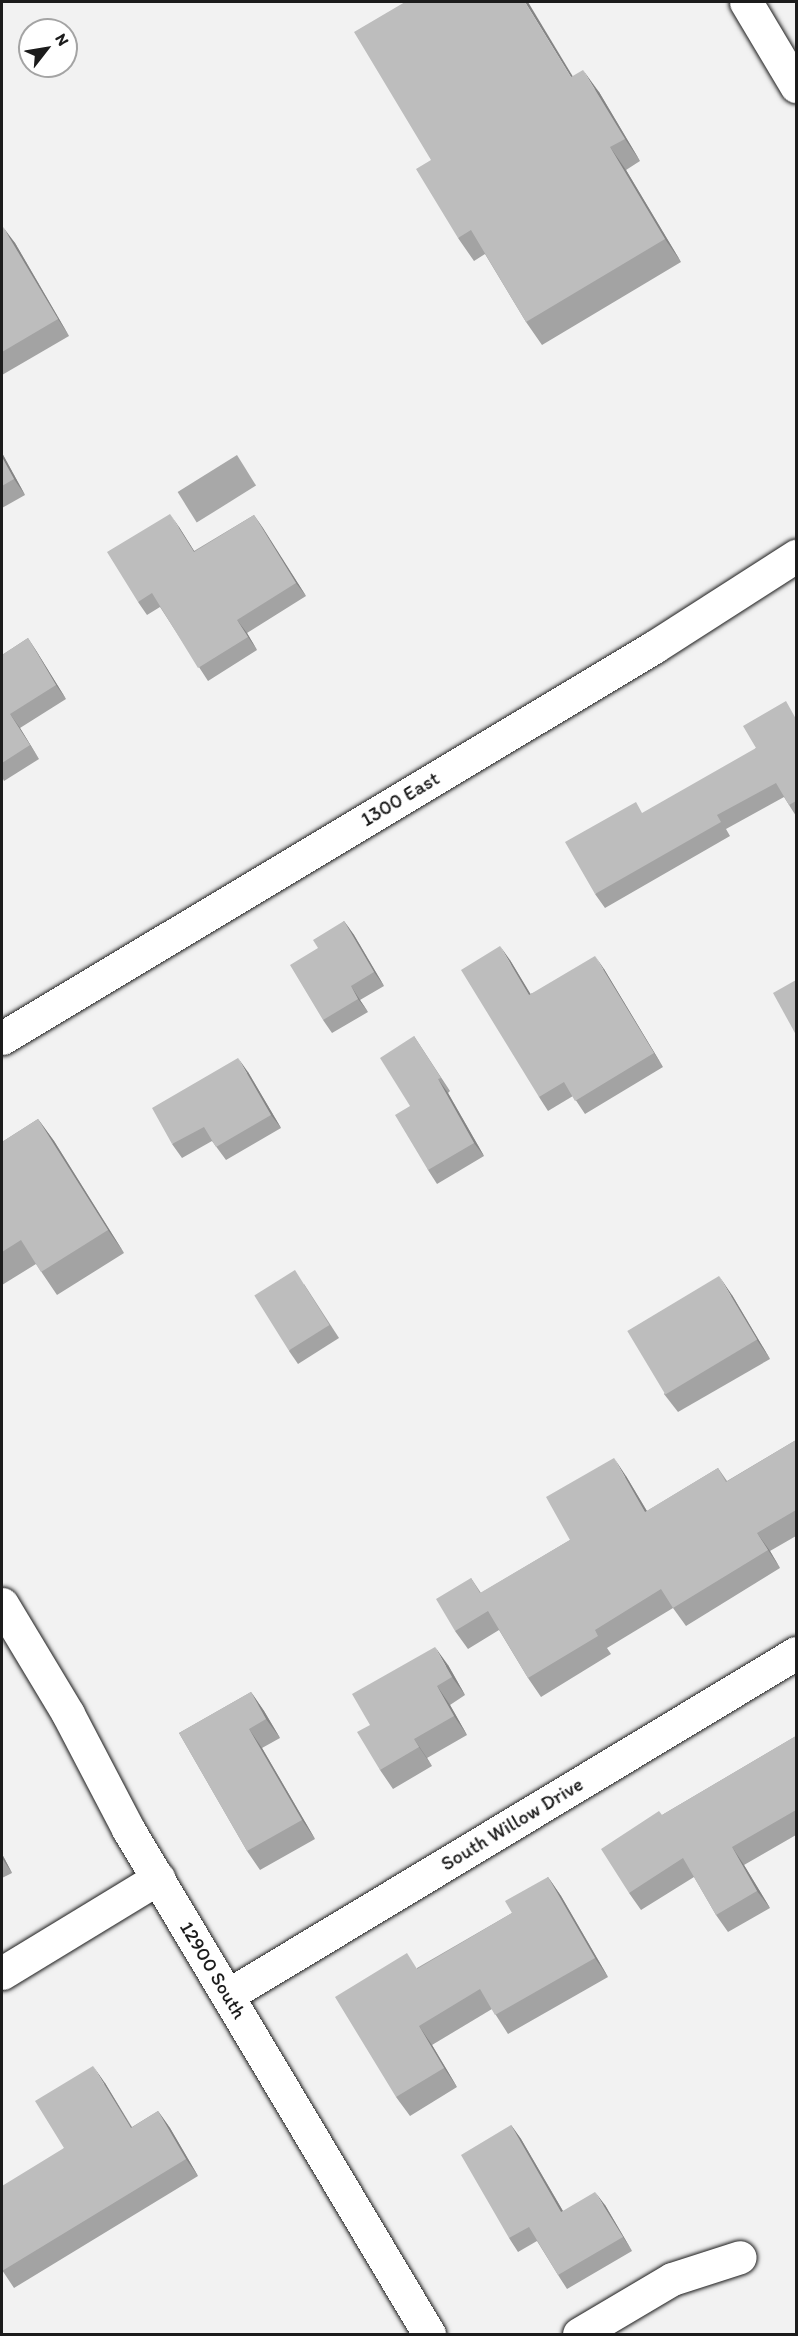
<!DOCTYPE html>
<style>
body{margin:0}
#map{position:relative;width:798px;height:2336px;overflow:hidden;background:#f2f2f2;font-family:Itim,sans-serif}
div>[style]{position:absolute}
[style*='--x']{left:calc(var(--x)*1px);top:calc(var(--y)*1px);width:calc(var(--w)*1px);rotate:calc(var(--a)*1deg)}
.water>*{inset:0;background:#a8a8a8;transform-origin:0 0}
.roads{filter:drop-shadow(0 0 2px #1c1c1c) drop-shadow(0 0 2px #1c1c1c)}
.minor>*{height:33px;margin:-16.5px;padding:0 16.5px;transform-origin:16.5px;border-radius:16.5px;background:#fff}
.major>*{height:33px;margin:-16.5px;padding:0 16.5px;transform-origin:16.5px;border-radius:16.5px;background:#fff}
.wall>*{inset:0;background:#a3a3a3}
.shaded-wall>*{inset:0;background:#848484}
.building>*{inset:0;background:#bdbdbd;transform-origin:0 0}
span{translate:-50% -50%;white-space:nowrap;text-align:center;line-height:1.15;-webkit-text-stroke:6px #fff;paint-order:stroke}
.street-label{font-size:20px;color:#1c1c1c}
.frame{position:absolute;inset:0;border:3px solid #1c1c1c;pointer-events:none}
.north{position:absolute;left:18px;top:18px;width:60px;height:60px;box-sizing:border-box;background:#fff;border:2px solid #a4a4a4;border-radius:50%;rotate:59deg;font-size:16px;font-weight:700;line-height:24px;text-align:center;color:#1c1c1c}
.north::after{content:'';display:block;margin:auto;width:21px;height:27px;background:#1c1c1c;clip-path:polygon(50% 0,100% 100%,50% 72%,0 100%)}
</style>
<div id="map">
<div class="water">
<div style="left:237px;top:455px;width:36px;height:70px;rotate:58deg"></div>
</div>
<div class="roads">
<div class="minor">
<div style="--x:746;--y:2;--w:98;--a:59.2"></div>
<div style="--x:2;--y:1604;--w:128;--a:59"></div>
<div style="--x:68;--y:1714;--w:130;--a:62.4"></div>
<div style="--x:128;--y:1829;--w:588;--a:59.2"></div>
<div style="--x:2;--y:1973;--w:183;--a:-31.3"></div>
<div style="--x:228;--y:1995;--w:663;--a:-31.05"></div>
<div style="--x:579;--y:2334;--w:108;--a:-30.6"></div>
<div style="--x:672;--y:2279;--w:71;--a:-17.9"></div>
</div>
<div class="major">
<div style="--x:2;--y:1038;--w:760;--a:-30.95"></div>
<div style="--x:654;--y:647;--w:169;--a:-32.7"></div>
</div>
</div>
<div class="wall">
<div style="clip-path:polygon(572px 76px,599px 92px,640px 161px,626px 170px,681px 262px,542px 345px,526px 322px,485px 254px,474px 261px,458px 238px)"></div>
<div style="clip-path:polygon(2px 228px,15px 243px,69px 336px,2px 375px)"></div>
<div style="clip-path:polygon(2px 453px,25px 495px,2px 508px)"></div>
<div style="clip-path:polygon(254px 515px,306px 596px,247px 633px,257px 650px,208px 681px,160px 607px,147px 615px,138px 602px,179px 527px,194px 551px)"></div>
<div style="clip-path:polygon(28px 638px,66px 699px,20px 728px,39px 759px,4px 781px,2px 777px,2px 655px)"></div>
<div style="clip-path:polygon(796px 716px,796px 816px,784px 797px,726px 829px,730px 836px,605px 908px,595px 894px,756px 748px)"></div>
<div style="clip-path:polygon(344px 921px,354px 935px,384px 986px,360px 1000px,368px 1012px,332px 1033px,323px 1020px,318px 948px)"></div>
<div style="clip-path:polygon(510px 960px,530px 994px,604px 969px,663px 1067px,585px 1114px,573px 1096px,548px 1111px,539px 1097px)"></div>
<div style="clip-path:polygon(414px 1036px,450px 1091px,448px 1093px,484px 1156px,437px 1184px,428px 1170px,410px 1106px)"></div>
<div style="clip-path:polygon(248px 1072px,281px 1128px,226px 1160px,212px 1141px,182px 1158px,172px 1144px)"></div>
<div style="clip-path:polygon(38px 1119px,54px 1141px,124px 1253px,57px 1295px,36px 1264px,2px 1285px,2px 1142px)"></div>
<div style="clip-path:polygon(304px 1284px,339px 1338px,298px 1364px,289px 1351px)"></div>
<div style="clip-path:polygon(732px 1295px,770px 1359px,678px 1412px,664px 1394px)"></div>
<div style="clip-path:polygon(796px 1440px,796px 1536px,770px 1551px,780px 1568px,686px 1626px,673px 1608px,607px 1648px,611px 1654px,541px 1697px,528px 1678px,499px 1630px,468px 1649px,455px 1631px,471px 1578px,481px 1593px,570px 1540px,626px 1476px,647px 1511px,718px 1468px,727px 1481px)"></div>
<div style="clip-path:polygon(448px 1665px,465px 1695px,450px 1705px,467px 1735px,427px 1758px,432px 1766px,393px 1789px,380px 1770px,370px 1725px)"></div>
<div style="clip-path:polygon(251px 1692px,264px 1711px,280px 1738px,262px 1748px,315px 1839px,260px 1870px,247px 1851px,179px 1733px)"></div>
<div style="clip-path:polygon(796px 1736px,796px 1835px,744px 1865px,770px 1908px,728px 1932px,716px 1915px,694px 1877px,641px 1910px,629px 1893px,662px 1815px)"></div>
<div style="clip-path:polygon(2px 1854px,12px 1873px,2px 1878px)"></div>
<div style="clip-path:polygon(548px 1877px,561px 1896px,608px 1977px,508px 2034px,492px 2009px,432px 2045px,457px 2087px,410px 2116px,396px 2097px,417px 1968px,512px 1913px)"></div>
<div style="clip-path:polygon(105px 2083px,132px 2127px,158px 2111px,170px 2128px,198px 2176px,14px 2288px,2px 2270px,64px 2148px)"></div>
<div style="clip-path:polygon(511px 2125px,521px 2139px,563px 2211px,605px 2205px,632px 2251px,567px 2289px,558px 2275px,537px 2241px,518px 2252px,509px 2238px)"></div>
</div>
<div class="shaded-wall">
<div style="clip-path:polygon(525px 2px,528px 2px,587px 100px,571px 77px)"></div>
<div style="clip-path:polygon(583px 70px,599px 92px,640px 161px,625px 139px)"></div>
<div style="clip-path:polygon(610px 147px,626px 170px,681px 262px,665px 239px)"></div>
<div style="clip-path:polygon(3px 227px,15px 243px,69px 336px,58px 319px)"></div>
<div style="clip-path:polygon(2px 453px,25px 495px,14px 479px,2px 457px)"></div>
<div style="clip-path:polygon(170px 514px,179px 527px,203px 565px,194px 552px)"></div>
<div style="clip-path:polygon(254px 515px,263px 528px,306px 596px,296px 583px)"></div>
<div style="clip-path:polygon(237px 620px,247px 633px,257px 650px,248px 637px)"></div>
<div style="clip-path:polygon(28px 638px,37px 652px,66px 699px,56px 685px)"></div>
<div style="clip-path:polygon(10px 714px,20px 728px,39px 759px,30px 745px)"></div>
<div style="clip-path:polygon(344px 921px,354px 935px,384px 986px,374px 972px)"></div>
<div style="clip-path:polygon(500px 946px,510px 960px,539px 1008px,529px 995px)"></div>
<div style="clip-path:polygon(595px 956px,604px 969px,663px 1067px,654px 1053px)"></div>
<div style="clip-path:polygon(351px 986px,360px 1000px,368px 1012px,358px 999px)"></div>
<div style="clip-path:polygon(238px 1058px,248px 1072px,281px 1128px,271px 1115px)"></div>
<div style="clip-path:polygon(438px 1079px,448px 1093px,484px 1156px,474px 1143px)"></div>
<div style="clip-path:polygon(38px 1119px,54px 1141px,124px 1253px,108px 1230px)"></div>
<div style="clip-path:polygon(719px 1276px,732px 1295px,770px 1359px,757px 1340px)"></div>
<div style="clip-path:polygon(614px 1458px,626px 1476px,658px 1530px,645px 1512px)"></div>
<div style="clip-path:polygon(757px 1533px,770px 1551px,780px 1568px,768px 1550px)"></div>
<div style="clip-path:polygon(435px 1647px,448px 1665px,465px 1695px,452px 1677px)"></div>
<div style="clip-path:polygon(437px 1686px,450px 1705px,467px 1735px,454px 1716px)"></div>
<div style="clip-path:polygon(251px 1692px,264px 1711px,280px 1738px,266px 1719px)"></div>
<div style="clip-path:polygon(249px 1729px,262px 1748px,315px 1839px,302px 1820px)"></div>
<div style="clip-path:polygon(414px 1739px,427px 1758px,432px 1766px,419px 1747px)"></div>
<div style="clip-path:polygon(732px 1847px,744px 1865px,770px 1908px,757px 1891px)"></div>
<div style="clip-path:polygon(2px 1854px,12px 1873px,2px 1858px)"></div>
<div style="clip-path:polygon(548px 1877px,561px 1896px,608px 1977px,595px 1958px)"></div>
<div style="clip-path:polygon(419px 2026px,432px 2045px,457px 2087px,444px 2068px)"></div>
<div style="clip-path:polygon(93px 2066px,105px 2083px,142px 2145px,131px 2128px)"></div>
<div style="clip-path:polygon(158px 2111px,170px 2128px,198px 2176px,186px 2159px)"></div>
<div style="clip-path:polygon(511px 2125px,521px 2139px,571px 2225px,561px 2212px)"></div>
<div style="clip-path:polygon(595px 2192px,605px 2205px,632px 2251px,623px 2237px)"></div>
</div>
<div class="building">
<div style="clip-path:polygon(405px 2px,525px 2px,571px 77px,583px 70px,625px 139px,610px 147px,665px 239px,526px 322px,471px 230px,458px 238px,416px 169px,431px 160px,354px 32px)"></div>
<div style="clip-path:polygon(3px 227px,58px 319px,2px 352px,2px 228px)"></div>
<div style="clip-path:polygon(2px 457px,14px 479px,2px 486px)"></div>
<div style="clip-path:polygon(170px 514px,194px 552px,254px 515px,296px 583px,237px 620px,248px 637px,198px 668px,152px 593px,138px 602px,107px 552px)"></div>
<div style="clip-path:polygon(28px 638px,56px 685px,10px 714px,30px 745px,2px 763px,2px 655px)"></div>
<div style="clip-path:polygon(786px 701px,796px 719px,796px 801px,789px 805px,776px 783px,717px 815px,721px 822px,595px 894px,565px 842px,636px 802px,642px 813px,756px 748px,743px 726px)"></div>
<div style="clip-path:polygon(344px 921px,374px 972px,351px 986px,358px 999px,323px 1020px,290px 965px,318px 948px,313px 940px)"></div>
<div style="clip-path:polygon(500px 946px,529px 995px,595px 956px,654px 1053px,575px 1101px,564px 1082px,539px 1097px,461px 970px)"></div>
<div style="clip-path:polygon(796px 980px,796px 1032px,795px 1033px,773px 993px)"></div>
<div style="clip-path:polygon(414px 1036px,441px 1078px,438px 1079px,474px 1143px,428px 1170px,395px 1115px,410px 1106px,380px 1058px)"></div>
<div style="clip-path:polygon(238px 1058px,271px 1115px,216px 1147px,204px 1127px,172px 1144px,152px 1108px)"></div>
<div style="clip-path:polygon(38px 1119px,108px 1230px,41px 1272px,21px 1240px,2px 1252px,2px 1142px)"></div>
<div style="left:295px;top:1270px;width:65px;height:48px;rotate:58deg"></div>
<div style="left:719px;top:1276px;width:74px;height:107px;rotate:59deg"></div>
<div style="clip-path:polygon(796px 1440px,796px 1510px,757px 1533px,768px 1550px,673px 1608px,661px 1589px,595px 1630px,598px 1636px,528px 1678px,488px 1611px,455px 1631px,436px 1599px,471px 1578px,480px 1593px,570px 1540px,546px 1497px,614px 1458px,645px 1512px,718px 1468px,726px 1482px)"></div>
<div style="clip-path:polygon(435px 1647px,452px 1677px,437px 1686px,454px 1716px,414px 1739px,419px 1747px,380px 1770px,357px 1732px,370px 1725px,352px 1694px)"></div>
<div style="clip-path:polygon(251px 1692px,266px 1719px,249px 1729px,302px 1820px,247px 1851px,179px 1733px)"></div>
<div style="clip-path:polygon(796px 1736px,796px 1810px,732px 1847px,757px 1891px,716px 1915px,683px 1858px,629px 1893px,601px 1849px,659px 1811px,662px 1815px)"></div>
<div style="clip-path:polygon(548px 1877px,595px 1958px,495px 2015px,480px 1989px,419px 2026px,444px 2068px,396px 2097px,335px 1997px,407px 1953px,417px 1969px,512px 1913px,505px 1901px)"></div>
<div style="clip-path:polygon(93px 2066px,131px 2128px,158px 2111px,186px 2159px,2px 2271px,2px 2186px,64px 2148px,35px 2101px)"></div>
<div style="clip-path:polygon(511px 2125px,561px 2212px,595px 2192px,623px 2237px,558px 2275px,529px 2227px,509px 2238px,461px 2155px)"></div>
</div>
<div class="street-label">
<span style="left:400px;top:799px;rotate:-31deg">1300 East</span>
<span style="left:512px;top:1824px;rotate:-31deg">South Willow Drive</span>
<span style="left:213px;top:1970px;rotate:59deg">12900 South</span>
</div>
<div class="frame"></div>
<div class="north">N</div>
</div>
